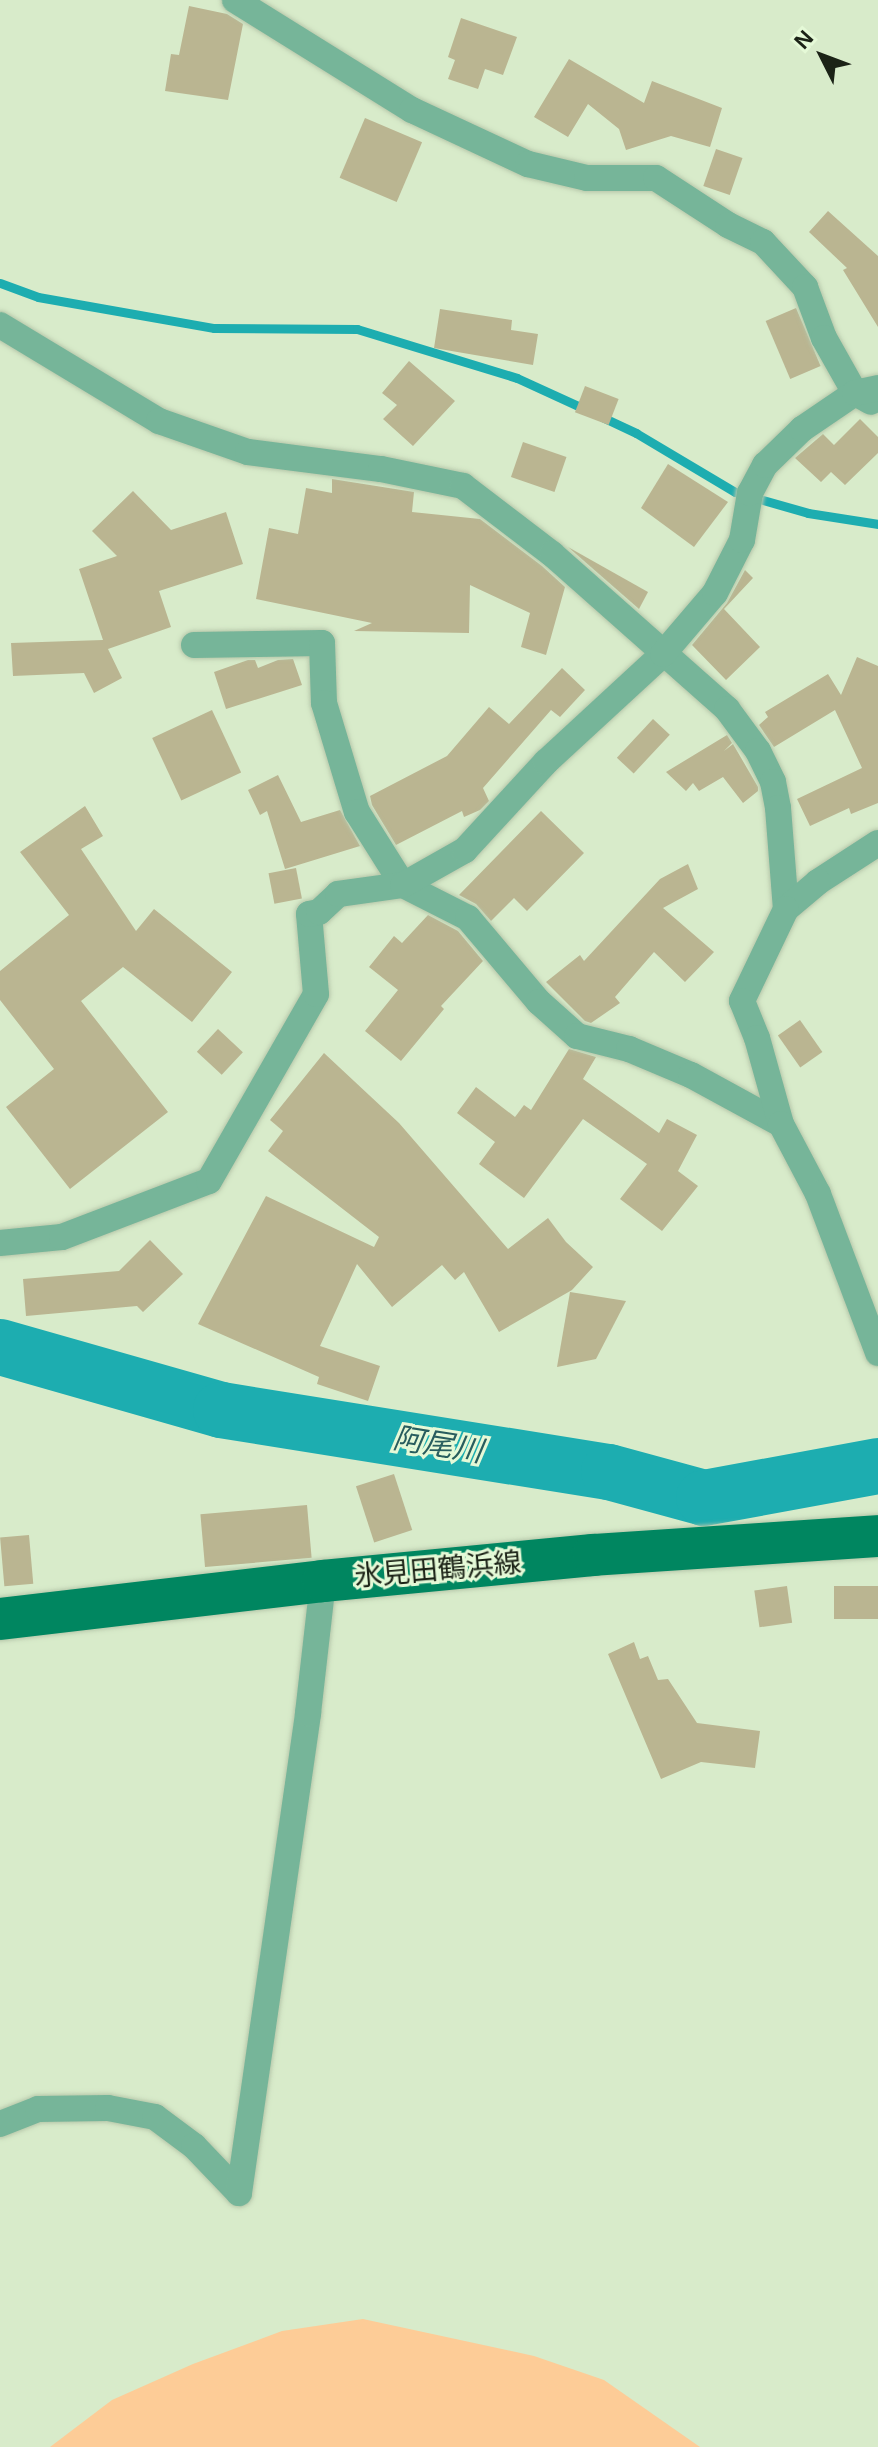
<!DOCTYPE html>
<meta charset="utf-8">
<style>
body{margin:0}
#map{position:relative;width:878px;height:2447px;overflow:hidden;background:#d8ebca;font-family:Helvetica,"Noto Sans JP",sans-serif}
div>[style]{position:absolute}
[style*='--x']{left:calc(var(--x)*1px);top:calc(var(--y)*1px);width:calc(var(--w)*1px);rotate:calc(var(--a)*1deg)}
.green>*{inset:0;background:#fdcc97}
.stream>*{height:9px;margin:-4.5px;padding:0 4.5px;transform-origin:4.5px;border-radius:4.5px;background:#1dadb0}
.river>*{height:56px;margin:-28px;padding:0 28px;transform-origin:28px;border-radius:28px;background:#1dadb0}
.building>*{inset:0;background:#bab591;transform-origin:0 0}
.roads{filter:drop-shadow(0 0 2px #b6c7aa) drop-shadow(0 0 2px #b6c7aa)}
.minor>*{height:26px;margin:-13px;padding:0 13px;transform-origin:13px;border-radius:13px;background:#76b599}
.primary>*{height:42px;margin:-21px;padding:0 21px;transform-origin:21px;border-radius:21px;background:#008660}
span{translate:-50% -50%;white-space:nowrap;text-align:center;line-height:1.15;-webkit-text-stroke:6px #e5f9d7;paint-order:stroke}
.street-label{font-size:28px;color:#1b2216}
.water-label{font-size:30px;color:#285d5e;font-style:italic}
.north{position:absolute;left:782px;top:16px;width:80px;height:80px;-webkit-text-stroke:6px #e5f9d7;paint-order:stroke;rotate:312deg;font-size:22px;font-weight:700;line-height:32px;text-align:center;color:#1b2216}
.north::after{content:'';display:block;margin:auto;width:28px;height:36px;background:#1b2216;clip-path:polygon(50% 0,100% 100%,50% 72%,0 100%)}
</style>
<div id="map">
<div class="green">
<div style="clip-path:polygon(363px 2319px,534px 2356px,604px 2380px,700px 2447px,50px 2447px,112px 2400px,193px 2364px,282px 2331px)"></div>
</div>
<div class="stream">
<div style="--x:0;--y:283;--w:40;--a:20.2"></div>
<div style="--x:38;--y:297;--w:179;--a:10"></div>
<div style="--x:214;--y:328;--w:143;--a:0.4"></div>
<div style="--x:357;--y:329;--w:167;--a:17"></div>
<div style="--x:517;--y:378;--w:79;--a:24.6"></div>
<div style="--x:602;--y:417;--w:38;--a:25"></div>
<div style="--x:636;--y:433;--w:115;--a:30.8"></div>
<div style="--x:735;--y:492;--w:76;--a:16"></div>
<div style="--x:808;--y:513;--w:71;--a:8.9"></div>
</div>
<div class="river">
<div style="--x:0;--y:1347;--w:230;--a:15.9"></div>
<div style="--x:221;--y:1410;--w:393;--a:9.1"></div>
<div style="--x:609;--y:1472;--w:98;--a:15.3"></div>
<div style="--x:704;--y:1498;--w:177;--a:-10.4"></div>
</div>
<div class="building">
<div style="clip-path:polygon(189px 6px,227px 14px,243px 24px,228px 100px,165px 91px,171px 54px,179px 55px)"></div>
<div style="clip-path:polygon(461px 18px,517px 37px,503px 75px,485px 69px,478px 89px,448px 79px,455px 60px,448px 57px)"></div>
<div style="clip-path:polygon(569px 59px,644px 103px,652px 81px,722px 108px,710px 147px,671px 136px,626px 150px,619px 129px,588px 104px,568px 137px,534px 117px)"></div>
<div style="left:365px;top:118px;width:62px;height:65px;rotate:23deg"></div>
<div style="left:716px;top:149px;width:28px;height:39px;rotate:19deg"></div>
<div style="clip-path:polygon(828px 211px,878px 256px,878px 327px,843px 270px,847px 268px,809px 232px)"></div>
<div style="left:796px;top:308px;width:63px;height:33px;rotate:67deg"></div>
<div style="clip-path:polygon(440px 309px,512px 320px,511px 330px,538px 334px,533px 365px,434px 348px)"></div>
<div style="clip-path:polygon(409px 361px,455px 401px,413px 446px,383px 419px,397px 405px,382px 393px)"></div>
<div style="left:585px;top:386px;width:36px;height:28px;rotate:21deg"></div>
<div style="clip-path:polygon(860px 419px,878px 437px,878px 453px,845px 485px,831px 472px,821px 482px,795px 458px,823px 434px,834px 445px)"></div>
<div style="left:523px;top:442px;width:46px;height:37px;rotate:19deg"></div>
<div style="clip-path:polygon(668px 464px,728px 502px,694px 547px,641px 508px)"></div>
<div style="clip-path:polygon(332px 479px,414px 492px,412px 512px,480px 519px,542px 566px,565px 587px,546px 655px,521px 647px,530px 613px,470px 585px,469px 633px,354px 631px,372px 623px,256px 599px,269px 528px,298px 534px,306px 488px,332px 493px)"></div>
<div style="clip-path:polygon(133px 491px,171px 530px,226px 512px,243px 564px,159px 591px,171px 627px,108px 649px,122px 678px,94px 693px,84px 673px,13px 676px,11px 643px,103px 640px,79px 569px,117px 556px,92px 531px)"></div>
<div style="clip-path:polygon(568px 547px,648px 592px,639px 609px)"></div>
<div style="clip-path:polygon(745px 570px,753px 578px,724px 609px,760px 647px,726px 680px,692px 645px,727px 603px)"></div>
<div style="clip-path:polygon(857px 657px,878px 666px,878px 803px,851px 814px,849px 808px,810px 826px,797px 799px,862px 768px,835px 710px,774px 747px,759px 725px,768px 717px,765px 712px,828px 674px,841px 695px)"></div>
<div style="clip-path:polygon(293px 659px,302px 685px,226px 709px,214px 672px,248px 660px,255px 660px,258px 668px,278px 660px)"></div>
<div style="clip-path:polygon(562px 668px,585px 690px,560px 717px,551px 710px,483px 788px,489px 801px,480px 810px,464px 817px,462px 811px,396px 845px,372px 805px,370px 796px,447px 756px,489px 707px,509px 724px)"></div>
<div style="left:212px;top:710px;width:69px;height:66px;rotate:65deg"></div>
<div style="left:653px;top:719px;width:23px;height:53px;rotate:43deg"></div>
<div style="clip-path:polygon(727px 735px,732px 743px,724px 751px,733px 744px,758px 787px,758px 791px,743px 803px,723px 777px,699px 791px,693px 783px,686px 791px,666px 772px)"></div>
<div style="clip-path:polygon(278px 775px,301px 822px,340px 810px,360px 846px,285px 869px,267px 811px,260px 815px,248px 790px)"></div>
<div style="clip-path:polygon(85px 806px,103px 836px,81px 849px,136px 931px,154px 909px,232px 972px,192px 1022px,123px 967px,81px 1001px,168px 1112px,70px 1189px,6px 1107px,54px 1069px,0 1000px,0 971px,69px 915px,20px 852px)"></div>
<div style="clip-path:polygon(541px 811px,584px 853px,527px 911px,514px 898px,491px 921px,476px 904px,459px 895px)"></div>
<div style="clip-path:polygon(688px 864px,698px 889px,663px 908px,714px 952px,685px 982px,654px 952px,615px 997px,620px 1003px,591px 1023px,585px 1021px,546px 982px,580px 955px,584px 961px,660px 879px)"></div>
<div style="left:296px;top:868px;width:31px;height:28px;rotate:79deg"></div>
<div style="clip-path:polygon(428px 915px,458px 931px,483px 961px,441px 1006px,444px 1009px,401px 1061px,365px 1031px,398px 990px,369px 967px,394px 936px,402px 943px)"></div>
<div style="left:800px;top:1020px;width:39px;height:27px;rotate:55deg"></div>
<div style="left:218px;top:1029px;width:34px;height:31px;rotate:43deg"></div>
<div style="clip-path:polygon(569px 1049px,596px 1057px,583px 1079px,659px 1133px,667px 1119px,697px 1135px,678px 1171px,698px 1186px,662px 1231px,620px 1199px,647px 1164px,583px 1119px,524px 1198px,479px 1164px,495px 1142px,457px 1113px,476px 1087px,515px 1117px,524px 1105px,531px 1110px)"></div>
<div style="clip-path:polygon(324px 1053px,399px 1123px,508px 1249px,548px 1218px,566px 1242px,593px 1267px,572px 1290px,499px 1332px,464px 1272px,455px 1280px,442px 1265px,392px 1307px,357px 1264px,320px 1346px,380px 1366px,368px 1401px,317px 1384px,319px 1377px,198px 1324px,266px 1196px,374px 1247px,379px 1237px,268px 1151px,283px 1131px,270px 1120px)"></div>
<div style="clip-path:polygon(150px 1240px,183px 1274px,143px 1312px,137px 1306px,26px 1316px,23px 1279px,119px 1271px)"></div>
<div style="clip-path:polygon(570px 1292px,626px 1301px,596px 1359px,557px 1367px)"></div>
<div style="left:394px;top:1474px;width:59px;height:40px;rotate:72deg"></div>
<div style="left:307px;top:1505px;width:53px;height:107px;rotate:85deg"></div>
<div style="left:29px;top:1535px;width:49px;height:29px;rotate:85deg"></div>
<div style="left:787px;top:1586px;width:37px;height:33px;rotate:82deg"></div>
<div style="left:878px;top:1586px;width:33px;height:44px;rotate:90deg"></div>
<div style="clip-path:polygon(634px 1642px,640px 1659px,648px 1656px,658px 1680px,668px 1679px,697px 1723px,760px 1731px,755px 1768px,701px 1762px,661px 1779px,608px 1654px)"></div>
</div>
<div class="roads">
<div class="minor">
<div style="--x:235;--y:0;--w:208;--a:31.9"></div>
<div style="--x:412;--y:110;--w:128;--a:25"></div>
<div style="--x:528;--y:164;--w:61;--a:13.3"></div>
<div style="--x:587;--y:178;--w:69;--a:0"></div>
<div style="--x:656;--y:178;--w:86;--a:33.1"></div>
<div style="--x:728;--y:225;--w:39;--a:26"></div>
<div style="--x:763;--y:242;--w:62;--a:47"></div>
<div style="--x:805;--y:287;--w:54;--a:69.6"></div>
<div style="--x:824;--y:338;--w:63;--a:60.6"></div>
<div style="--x:855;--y:393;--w:18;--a:29"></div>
<div style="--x:0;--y:325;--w:186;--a:31.1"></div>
<div style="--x:159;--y:421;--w:94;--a:19.2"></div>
<div style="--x:248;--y:452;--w:134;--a:7.3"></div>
<div style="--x:381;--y:469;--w:84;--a:11.7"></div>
<div style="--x:463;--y:486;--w:112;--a:37.4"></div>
<div style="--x:552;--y:554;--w:234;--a:41.5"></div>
<div style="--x:727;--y:709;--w:52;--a:53.6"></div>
<div style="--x:758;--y:751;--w:34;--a:64"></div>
<div style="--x:773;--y:782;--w:26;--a:79"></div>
<div style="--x:778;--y:808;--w:101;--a:85.5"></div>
<div style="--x:194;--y:645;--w:128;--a:-0.9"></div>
<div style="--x:322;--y:643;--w:60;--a:88.1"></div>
<div style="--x:324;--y:703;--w:114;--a:73.2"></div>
<div style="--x:357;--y:812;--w:86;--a:57.8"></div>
<div style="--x:403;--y:885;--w:73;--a:26.9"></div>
<div style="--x:468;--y:918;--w:110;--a:49.8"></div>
<div style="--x:539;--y:1002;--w:51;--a:41.8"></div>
<div style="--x:577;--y:1036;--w:54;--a:14"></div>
<div style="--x:629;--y:1049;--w:67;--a:22.8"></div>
<div style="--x:691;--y:1075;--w:102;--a:28.6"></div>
<div style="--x:878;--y:843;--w:72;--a:147"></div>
<div style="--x:818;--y:882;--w:42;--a:139.8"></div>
<div style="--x:786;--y:909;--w:102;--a:115.6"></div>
<div style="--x:742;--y:1001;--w:40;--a:68"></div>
<div style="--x:757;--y:1038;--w:89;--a:74.4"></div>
<div style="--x:781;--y:1124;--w:79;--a:62.1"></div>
<div style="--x:818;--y:1194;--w:170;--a:69.3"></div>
<div style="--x:0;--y:1243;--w:62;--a:-5.5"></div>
<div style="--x:62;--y:1237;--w:157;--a:-20.9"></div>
<div style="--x:209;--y:1181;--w:215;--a:-60.2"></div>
<div style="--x:316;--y:994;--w:80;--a:-95"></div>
<div style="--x:309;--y:914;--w:10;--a:-11"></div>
<div style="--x:319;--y:912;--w:26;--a:-43"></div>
<div style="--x:338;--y:894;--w:66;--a:-7.9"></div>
<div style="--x:403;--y:885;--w:71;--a:-29.4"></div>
<div style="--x:465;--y:850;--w:120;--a:-47.4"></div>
<div style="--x:546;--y:762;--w:159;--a:-42.7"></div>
<div style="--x:663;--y:654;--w:80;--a:-49.6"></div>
<div style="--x:715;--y:593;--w:59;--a:-63"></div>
<div style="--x:742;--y:540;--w:48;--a:-80.3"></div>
<div style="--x:750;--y:493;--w:32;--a:-62"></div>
<div style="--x:765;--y:465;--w:52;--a:-44.2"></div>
<div style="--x:802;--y:429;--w:64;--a:-34.2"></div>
<div style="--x:855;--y:393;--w:24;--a:-12"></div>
<div style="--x:0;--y:2124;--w:41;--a:-21.5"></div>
<div style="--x:38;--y:2109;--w:70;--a:-0.8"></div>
<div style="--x:108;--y:2108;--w:48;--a:10.8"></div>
<div style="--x:155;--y:2117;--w:49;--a:36.6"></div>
<div style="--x:194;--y:2146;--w:65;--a:46.2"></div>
<div style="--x:239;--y:2193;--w:485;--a:-81.8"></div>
<div style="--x:308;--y:1713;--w:133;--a:-83.5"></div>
</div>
<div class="primary">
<div style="--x:0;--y:1619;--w:325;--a:-6.7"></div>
<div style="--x:323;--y:1581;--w:271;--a:-5.5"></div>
<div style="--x:593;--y:1555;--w:286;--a:-3.8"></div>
</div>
</div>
<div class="street-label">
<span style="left:438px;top:1570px;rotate:-5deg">氷見田鶴浜線</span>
</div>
<div class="water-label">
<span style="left:438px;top:1445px;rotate:9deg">阿尾川</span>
</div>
<div class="north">N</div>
</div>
